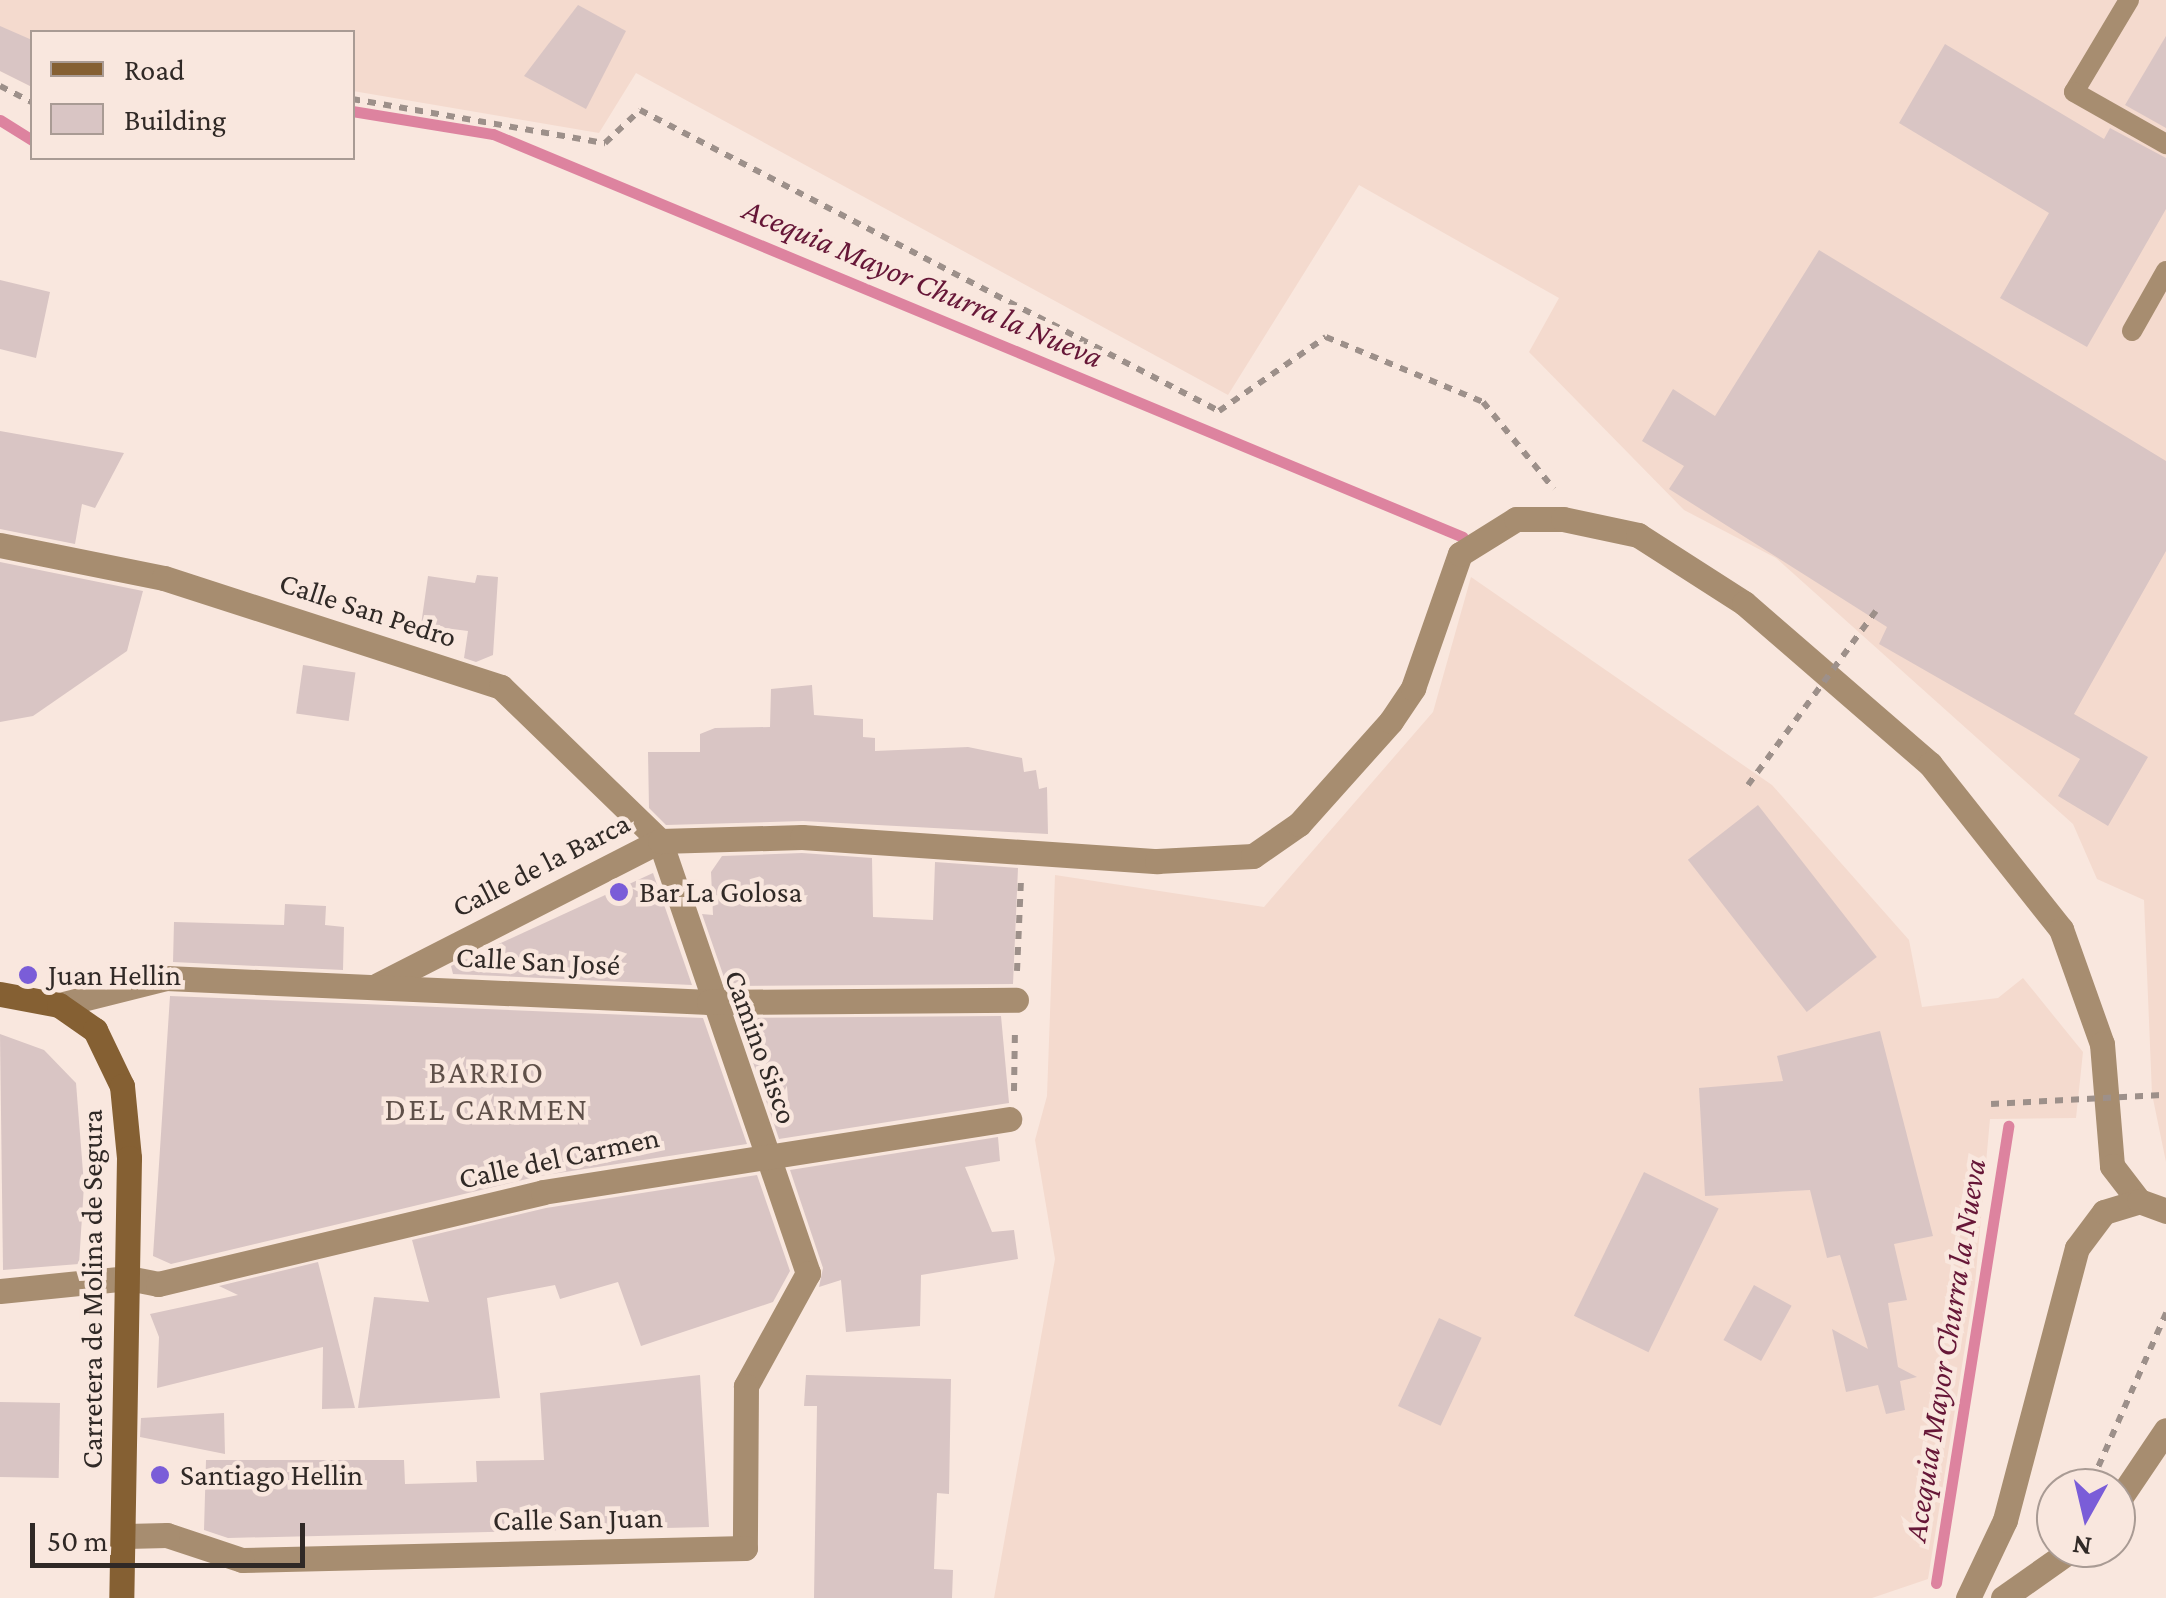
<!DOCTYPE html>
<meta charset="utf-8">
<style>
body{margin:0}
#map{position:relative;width:2166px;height:1598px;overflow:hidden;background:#f9e7de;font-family:"Crimson Pro",serif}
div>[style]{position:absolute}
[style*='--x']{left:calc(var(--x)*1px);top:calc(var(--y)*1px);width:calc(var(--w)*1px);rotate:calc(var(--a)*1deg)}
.built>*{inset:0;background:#f4dace}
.stream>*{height:11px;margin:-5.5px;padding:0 5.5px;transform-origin:5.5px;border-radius:5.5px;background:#dd839f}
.building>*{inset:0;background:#d9c5c4;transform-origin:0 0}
.path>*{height:6px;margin-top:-3px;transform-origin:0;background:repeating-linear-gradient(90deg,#9d908a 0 8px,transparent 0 16px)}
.service>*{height:20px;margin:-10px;padding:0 10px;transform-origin:10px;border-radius:10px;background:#a78d70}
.minor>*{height:25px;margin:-12.5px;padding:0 12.5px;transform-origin:12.5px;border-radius:12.5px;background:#a78d70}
.secondary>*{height:25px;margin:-12.5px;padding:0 12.5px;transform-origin:12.5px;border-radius:12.5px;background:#856033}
.path-bridge>*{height:6px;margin-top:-3px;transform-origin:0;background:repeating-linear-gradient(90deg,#9d908a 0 8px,transparent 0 16px)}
.dots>*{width:28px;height:28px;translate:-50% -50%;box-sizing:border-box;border:5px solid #f9e7de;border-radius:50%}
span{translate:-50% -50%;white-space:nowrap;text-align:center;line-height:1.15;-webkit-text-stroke:9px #f9e7de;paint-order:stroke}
.street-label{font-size:30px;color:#302926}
.poi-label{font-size:30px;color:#302926}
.left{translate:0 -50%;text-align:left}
.water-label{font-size:32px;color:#661637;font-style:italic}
.neighbourhood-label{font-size:32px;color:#5f5049;letter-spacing:2.5px}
.legend{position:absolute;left:30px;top:30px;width:325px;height:130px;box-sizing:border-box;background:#f9e7de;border:2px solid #a99b94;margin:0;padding:12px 18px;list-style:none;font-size:30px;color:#302926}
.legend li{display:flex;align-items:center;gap:20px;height:50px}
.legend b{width:50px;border:2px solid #a99b94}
.north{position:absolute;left:2036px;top:1468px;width:100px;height:100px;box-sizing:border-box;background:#f9e7de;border:2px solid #a99b94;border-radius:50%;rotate:188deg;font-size:28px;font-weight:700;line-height:40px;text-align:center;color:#302926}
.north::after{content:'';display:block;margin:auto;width:35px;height:45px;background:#7a5dd8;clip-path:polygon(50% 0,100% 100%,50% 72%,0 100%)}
.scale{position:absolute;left:30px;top:1523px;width:275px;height:45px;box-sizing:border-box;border:5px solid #302926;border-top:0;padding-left:12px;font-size:30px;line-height:35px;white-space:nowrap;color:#302926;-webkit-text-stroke:8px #f9e7de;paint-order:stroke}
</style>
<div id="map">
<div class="built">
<div style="clip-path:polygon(0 0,2166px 0,2166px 1162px,2152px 1094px,2144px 900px,2097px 879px,2073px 824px,1776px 558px,1684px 510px,1529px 352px,1559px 298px,1359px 185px,1228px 395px,636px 73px,599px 133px,353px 91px,352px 32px,32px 32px,32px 87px,0 71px)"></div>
<div style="clip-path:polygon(1471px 577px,1772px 785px,1909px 940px,1922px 1007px,1998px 998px,2023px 978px,2083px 1052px,2076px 1118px,1990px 1119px,1975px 1284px,1928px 1579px,1872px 1598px,994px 1598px,1055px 1259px,1035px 1140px,1047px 1096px,1055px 875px,1264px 907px,1433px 712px)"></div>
</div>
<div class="stream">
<div style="--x:352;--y:111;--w:143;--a:9.3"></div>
<div style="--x:493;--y:134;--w:1050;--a:22.56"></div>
<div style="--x:0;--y:120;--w:38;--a:32"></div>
<div style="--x:1936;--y:1583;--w:463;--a:-81"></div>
</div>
<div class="building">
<div style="clip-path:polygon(578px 5px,626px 31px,586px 109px,524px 76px)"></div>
<div style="clip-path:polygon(0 26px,32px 40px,32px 87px,0 71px)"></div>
<div style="clip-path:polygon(2166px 36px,2166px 128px,2125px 105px)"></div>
<div style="clip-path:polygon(1945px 44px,2104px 139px,2110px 128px,2166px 158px,2166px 209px,2087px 347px,2000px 298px,2049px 213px,1899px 123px)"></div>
<div style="clip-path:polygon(1819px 250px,2166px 461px,2166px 551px,2074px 714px,2148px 757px,2108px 826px,2058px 796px,2080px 759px,1879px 644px,1887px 627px,1669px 489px,1684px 466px,1642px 441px,1673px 389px,1715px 416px)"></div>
<div style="clip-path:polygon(0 280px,50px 292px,36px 358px,0 349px)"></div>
<div style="clip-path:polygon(0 431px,124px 453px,95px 508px,82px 504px,75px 544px,0 529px)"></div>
<div style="clip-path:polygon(0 562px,143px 591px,127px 651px,33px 716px,0 722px)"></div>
<div style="clip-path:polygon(477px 575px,498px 577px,493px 655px,476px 662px,464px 658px,468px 631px,421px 625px,428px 576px,475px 583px)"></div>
<div style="left:303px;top:665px;width:53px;height:49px;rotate:8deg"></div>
<div style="clip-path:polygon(812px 685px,814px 715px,863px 719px,863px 737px,875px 738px,875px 751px,968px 747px,1022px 758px,1024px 772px,1036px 770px,1039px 789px,1047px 787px,1048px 834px,803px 821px,666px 825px,649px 808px,648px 752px,700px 752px,700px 734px,715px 728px,770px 727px,771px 689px)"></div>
<div style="left:1758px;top:805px;width:193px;height:89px;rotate:52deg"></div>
<div style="clip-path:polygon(802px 853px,872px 858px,873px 917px,933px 920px,935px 862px,1018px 868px,1013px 984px,727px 986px,702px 914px,713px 915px,711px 872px,722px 856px)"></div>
<div style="clip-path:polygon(653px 873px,692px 985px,453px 974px,451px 966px)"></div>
<div style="clip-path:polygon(285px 904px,326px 906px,325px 925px,344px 927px,343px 970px,173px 962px,174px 922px,284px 925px)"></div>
<div style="clip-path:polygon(170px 996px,703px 1018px,747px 1144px,539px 1176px,171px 1264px,153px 1256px)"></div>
<div style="clip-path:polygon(1001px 1016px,1009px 1103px,779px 1139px,738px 1018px)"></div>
<div style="clip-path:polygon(1880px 1031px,1933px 1236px,1894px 1244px,1907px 1300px,1888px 1303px,1898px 1367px,1917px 1377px,1900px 1381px,1905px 1410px,1886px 1414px,1878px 1385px,1846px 1392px,1832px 1329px,1868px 1349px,1840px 1255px,1827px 1258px,1810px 1190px,1705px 1196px,1699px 1088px,1783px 1081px,1777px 1056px)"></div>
<div style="clip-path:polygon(0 1034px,44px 1050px,76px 1083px,84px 1185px,79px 1264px,3px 1270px)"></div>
<div style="clip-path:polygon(998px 1137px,1000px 1161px,965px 1167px,992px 1232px,1014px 1230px,1018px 1259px,921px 1275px,920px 1326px,846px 1332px,841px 1280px,819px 1287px,823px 1268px,790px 1170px)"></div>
<div style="left:1644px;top:1172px;width:83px;height:160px;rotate:26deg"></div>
<div style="clip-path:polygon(757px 1175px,790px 1271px,773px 1302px,641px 1346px,618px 1282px,560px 1299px,555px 1285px,487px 1298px,500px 1398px,358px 1408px,374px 1297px,429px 1302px,412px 1240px,546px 1208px)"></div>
<div style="clip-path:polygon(318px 1262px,355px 1408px,322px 1409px,323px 1347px,157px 1388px,159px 1337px,150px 1314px,238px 1295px,219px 1286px)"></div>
<div style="left:1754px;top:1285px;width:43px;height:63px;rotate:29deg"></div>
<div style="left:1439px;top:1318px;width:47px;height:97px;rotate:25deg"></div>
<div style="clip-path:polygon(700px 1375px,709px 1527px,228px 1538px,204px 1530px,206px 1460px,404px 1460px,405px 1484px,477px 1482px,476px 1461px,544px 1460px,540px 1393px)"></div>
<div style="clip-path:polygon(806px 1375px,951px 1379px,949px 1494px,937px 1493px,934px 1569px,953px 1570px,952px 1598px,814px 1598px,817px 1406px,804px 1406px)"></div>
<div style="left:0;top:1402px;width:60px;height:75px;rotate:1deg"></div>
<div style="clip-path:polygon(224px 1413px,225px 1454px,140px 1437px,141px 1418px)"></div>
</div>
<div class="path">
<div style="--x:0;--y:86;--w:36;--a:27"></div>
<div style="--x:352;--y:99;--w:257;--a:9.9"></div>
<div style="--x:605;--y:143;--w:48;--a:-43.3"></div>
<div style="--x:640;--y:110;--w:653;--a:27.47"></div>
<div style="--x:1219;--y:411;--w:130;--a:-34.7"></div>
<div style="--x:1326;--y:337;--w:170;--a:22.5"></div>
<div style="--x:1483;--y:402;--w:112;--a:50.8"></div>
<div style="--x:1017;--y:971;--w:92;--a:-87.5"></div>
<div style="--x:1014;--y:1091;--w:62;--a:-89.1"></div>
<div style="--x:2092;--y:1481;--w:184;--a:-66.2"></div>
</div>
<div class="service">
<div style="--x:2129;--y:0;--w:107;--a:120.9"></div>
<div style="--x:2074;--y:92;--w:106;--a:29.5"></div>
<div style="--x:2132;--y:331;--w:69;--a:-60.5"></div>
</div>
<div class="minor">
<div style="--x:0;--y:545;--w:167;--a:11.4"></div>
<div style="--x:164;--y:578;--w:354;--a:17.9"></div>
<div style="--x:501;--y:687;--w:221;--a:44.1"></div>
<div style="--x:660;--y:841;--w:457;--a:71.1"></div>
<div style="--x:808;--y:1273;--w:129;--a:118.8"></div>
<div style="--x:746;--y:1386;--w:162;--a:90.4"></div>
<div style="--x:745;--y:1548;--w:503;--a:178.63"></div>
<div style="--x:242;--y:1560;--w:79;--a:-161.6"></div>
<div style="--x:167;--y:1535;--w:41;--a:178.6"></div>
<div style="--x:378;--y:985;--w:317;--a:-27.1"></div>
<div style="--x:660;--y:841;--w:142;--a:-1.6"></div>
<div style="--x:802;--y:837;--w:356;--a:3.9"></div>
<div style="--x:1157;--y:861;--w:96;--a:-3"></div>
<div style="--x:1253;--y:856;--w:56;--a:-34.8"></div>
<div style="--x:1299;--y:824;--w:138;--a:-48.2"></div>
<div style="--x:1391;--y:721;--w:40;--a:-56"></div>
<div style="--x:1413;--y:688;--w:142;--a:-70.7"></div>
<div style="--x:1460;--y:554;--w:66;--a:-32"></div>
<div style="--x:1516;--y:519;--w:47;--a:0"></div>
<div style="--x:1563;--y:519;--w:77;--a:12"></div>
<div style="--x:1638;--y:535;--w:126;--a:32.7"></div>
<div style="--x:1744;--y:603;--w:246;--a:40.9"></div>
<div style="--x:1930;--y:764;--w:211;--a:51.6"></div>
<div style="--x:2061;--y:929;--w:122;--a:70.4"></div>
<div style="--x:2102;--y:1044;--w:122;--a:85.3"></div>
<div style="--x:2112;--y:1166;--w:44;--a:52.4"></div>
<div style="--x:59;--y:1005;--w:110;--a:-14.2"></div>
<div style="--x:166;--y:978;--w:544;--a:2.53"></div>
<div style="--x:709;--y:1002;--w:307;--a:-0.4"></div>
<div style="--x:0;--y:1291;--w:129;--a:-5.8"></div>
<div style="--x:128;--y:1278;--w:31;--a:11"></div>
<div style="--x:158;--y:1284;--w:396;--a:-13.4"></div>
<div style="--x:543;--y:1192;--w:472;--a:-8.9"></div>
<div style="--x:2116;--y:1504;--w:89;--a:-56"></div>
<div style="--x:1968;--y:1598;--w:86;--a:-64.6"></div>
<div style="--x:2005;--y:1520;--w:281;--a:-75.2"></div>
<div style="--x:2077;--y:1248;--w:45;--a:-53.1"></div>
<div style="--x:2104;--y:1212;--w:37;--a:-17"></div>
<div style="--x:2139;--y:1201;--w:29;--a:20"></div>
<div style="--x:2003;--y:1598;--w:87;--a:-35.2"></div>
</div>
<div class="secondary">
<div style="--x:0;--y:994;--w:60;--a:10.6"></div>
<div style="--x:59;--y:1005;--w:44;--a:34.8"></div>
<div style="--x:95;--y:1030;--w:62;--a:64.3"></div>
<div style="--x:122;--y:1086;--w:72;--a:84.4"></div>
<div style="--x:129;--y:1158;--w:440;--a:91"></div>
</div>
<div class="path-bridge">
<div style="--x:1748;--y:785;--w:216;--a:-53.7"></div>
<div style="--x:1991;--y:1104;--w:171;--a:-3"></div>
</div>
<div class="dots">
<div style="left:619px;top:892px;background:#7a5dd8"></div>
<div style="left:28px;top:975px;background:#7a5dd8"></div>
<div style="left:160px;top:1475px;background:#7a5dd8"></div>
</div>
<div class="street-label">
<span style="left:368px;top:610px;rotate:18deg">Calle San Pedro</span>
<span style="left:541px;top:865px;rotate:-27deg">Calle de la Barca</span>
<span style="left:538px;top:961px;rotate:3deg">Calle San José</span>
<span style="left:761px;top:1047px;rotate:70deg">Camino Sisco</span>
<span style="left:559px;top:1158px;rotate:-12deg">Calle del Carmen</span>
<span style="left:92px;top:1289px;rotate:-90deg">Carretera de Molina de Segura</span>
<span style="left:578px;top:1519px;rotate:-1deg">Calle San Juan</span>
</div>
<div class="poi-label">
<span class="left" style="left:639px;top:892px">Bar La Golosa</span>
<span class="left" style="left:48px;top:975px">Juan Hellin</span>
<span class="left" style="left:180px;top:1475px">Santiago Hellin</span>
</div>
<div class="water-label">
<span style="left:923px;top:283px;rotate:23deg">Acequia Mayor Churra la Nueva</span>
<span style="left:1945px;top:1350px;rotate:-81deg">Acequia Mayor Churra la Nueva</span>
</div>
<div class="neighbourhood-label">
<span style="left:487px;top:1091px">BARRIO<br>DEL CARMEN</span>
</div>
<ul class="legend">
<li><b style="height:12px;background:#856033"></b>Road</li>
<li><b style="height:28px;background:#d9c5c4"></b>Building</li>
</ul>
<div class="north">N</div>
<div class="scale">50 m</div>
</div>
